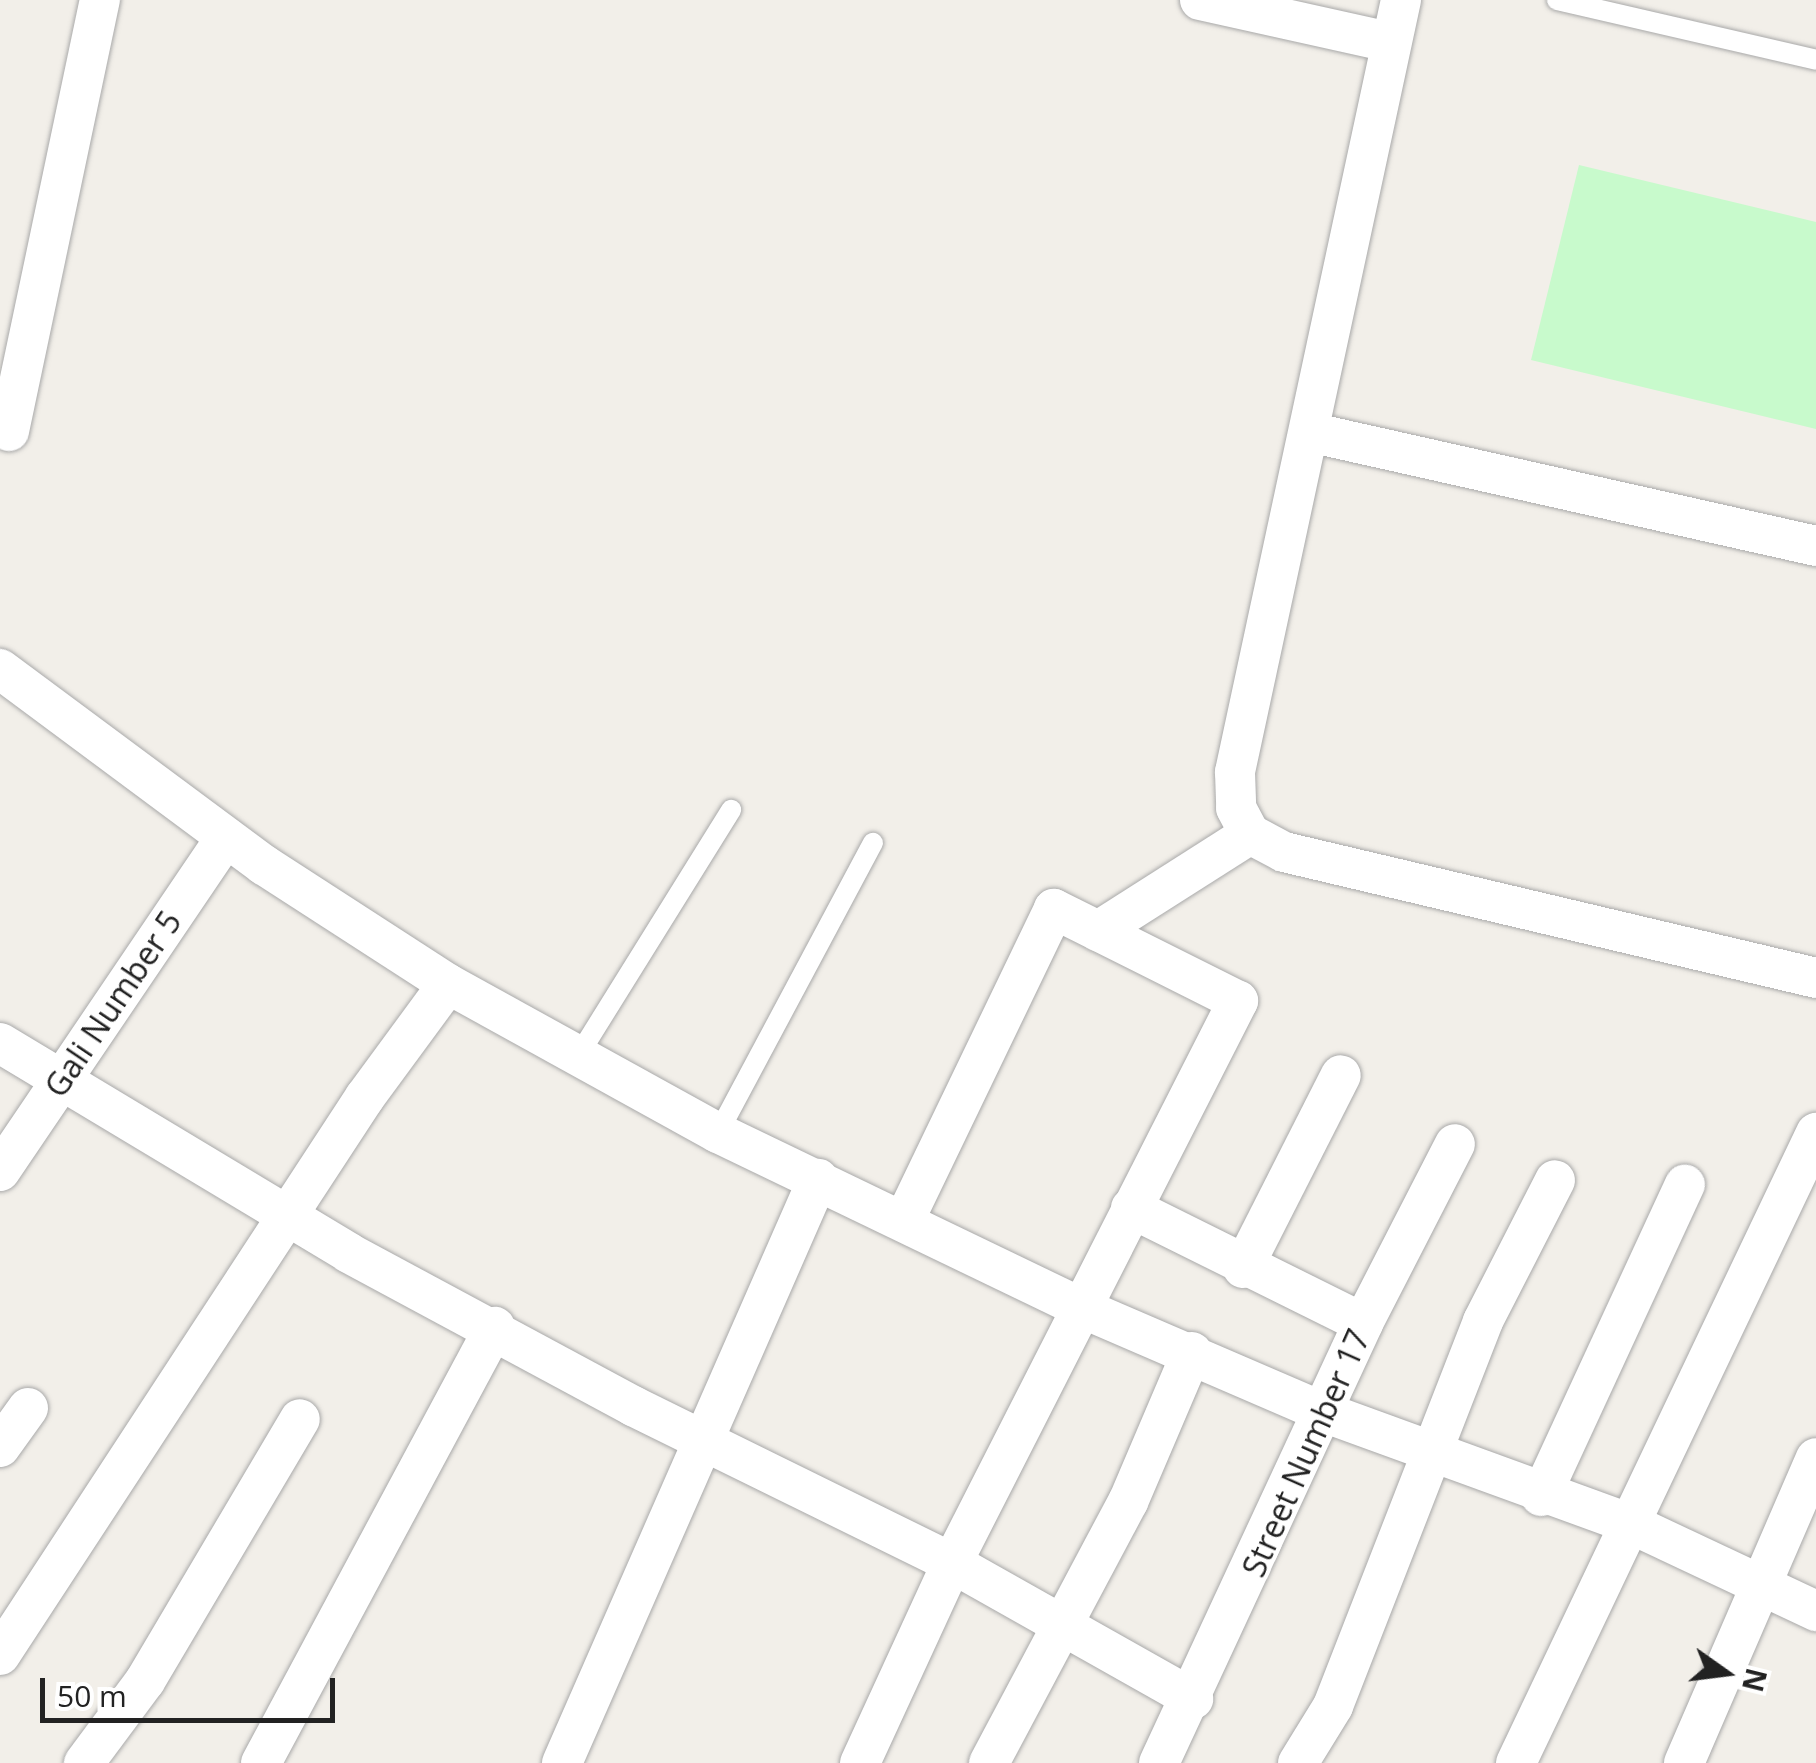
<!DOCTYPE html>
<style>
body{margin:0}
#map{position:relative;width:1816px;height:1763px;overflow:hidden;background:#f2efe9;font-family:"Open Sans",sans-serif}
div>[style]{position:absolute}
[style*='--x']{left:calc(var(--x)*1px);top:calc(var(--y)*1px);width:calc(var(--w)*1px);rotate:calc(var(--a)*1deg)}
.park>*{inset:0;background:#c8facc}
.roads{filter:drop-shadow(0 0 2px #a9a9a9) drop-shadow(0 0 2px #a9a9a9)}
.lane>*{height:20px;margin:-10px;padding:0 10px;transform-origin:10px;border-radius:10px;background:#fff}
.street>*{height:40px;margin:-20px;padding:0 20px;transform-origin:20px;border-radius:20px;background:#fff}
span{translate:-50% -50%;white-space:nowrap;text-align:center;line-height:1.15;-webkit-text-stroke:8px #fff;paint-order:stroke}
.street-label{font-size:32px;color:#222}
.north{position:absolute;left:1676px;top:1623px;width:100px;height:100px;-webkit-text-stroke:8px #fff;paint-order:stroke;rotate:104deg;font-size:28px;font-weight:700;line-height:40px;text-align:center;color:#222}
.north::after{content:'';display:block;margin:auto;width:35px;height:45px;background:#222;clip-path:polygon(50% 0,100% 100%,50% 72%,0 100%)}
.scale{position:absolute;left:40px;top:1678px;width:295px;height:45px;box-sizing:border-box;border:5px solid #222;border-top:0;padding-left:12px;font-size:30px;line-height:35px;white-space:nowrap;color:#222;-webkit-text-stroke:8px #fff;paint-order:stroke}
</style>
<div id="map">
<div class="park">
<div style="clip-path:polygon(1579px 165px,1816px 222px,1816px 429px,1531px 360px)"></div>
</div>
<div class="roads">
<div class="lane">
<div style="--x:1557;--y:0;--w:266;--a:13"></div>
<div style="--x:578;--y:1056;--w:290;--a:-58.1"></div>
<div style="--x:718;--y:1133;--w:329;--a:-61.9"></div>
</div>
<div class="street">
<div style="--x:1200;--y:0;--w:195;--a:12.5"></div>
<div style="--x:1401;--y:0;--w:790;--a:102.14"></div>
<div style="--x:1235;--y:772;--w:36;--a:88"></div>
<div style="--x:1236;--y:808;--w:30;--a:62"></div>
<div style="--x:1250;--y:834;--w:38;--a:28"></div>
<div style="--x:1284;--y:852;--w:547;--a:13.32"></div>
<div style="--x:9;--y:431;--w:441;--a:-78.1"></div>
<div style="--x:1309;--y:432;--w:520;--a:12.67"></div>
<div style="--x:0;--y:669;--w:329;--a:36.6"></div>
<div style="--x:264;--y:865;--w:219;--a:32.9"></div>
<div style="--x:448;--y:984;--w:308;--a:28.9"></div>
<div style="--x:718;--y:1133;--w:406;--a:25.7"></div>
<div style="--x:1084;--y:1309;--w:263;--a:23.3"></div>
<div style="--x:1326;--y:1413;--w:322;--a:20"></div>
<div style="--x:1629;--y:1523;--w:207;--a:25.2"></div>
<div style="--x:1098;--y:931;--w:180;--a:-32.5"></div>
<div style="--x:0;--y:1043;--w:407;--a:31"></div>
<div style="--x:349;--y:1253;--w:323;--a:28.3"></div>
<div style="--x:633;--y:1406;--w:356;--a:26.2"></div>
<div style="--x:952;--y:1563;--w:277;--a:29.4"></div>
<div style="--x:0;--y:1171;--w:403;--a:-55.9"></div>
<div style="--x:1131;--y:1208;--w:259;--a:26.4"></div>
<div style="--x:1243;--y:1268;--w:216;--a:-63.1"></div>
<div style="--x:0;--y:1447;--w:48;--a:-54.3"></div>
<div style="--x:1541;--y:1496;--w:343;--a:-65.2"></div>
<div style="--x:0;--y:1655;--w:667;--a:-56.81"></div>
<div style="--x:365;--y:1097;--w:140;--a:-53.7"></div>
<div style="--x:84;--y:1763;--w:102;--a:-53.4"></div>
<div style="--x:145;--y:1681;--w:304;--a:-59.4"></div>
<div style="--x:261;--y:1763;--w:495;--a:-61.8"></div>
<div style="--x:562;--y:1763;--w:638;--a:-66.33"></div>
<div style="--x:860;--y:1763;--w:220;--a:-65.3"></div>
<div style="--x:952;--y:1563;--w:631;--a:-63.03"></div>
<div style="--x:1238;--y:1001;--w:206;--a:-153.4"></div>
<div style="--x:1054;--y:909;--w:345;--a:115.7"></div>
<div style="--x:989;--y:1763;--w:296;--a:-62"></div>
<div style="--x:1128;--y:1502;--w:163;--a:-66.9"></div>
<div style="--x:1159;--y:1763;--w:485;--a:-65.1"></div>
<div style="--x:1363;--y:1323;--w:201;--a:-62.8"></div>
<div style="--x:1298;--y:1763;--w:67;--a:-58.4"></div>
<div style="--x:1333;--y:1706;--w:413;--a:-68.7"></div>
<div style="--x:1483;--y:1321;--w:158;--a:-62.9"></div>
<div style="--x:1516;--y:1763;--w:698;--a:-64.54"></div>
<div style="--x:1684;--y:1763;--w:332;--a:-66.6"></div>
</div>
</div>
<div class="street-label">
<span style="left:113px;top:1004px;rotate:-56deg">Gali Number 5</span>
<span style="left:1306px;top:1453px;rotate:-66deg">Street Number 17</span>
</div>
<div class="north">N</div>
<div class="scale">50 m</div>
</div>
